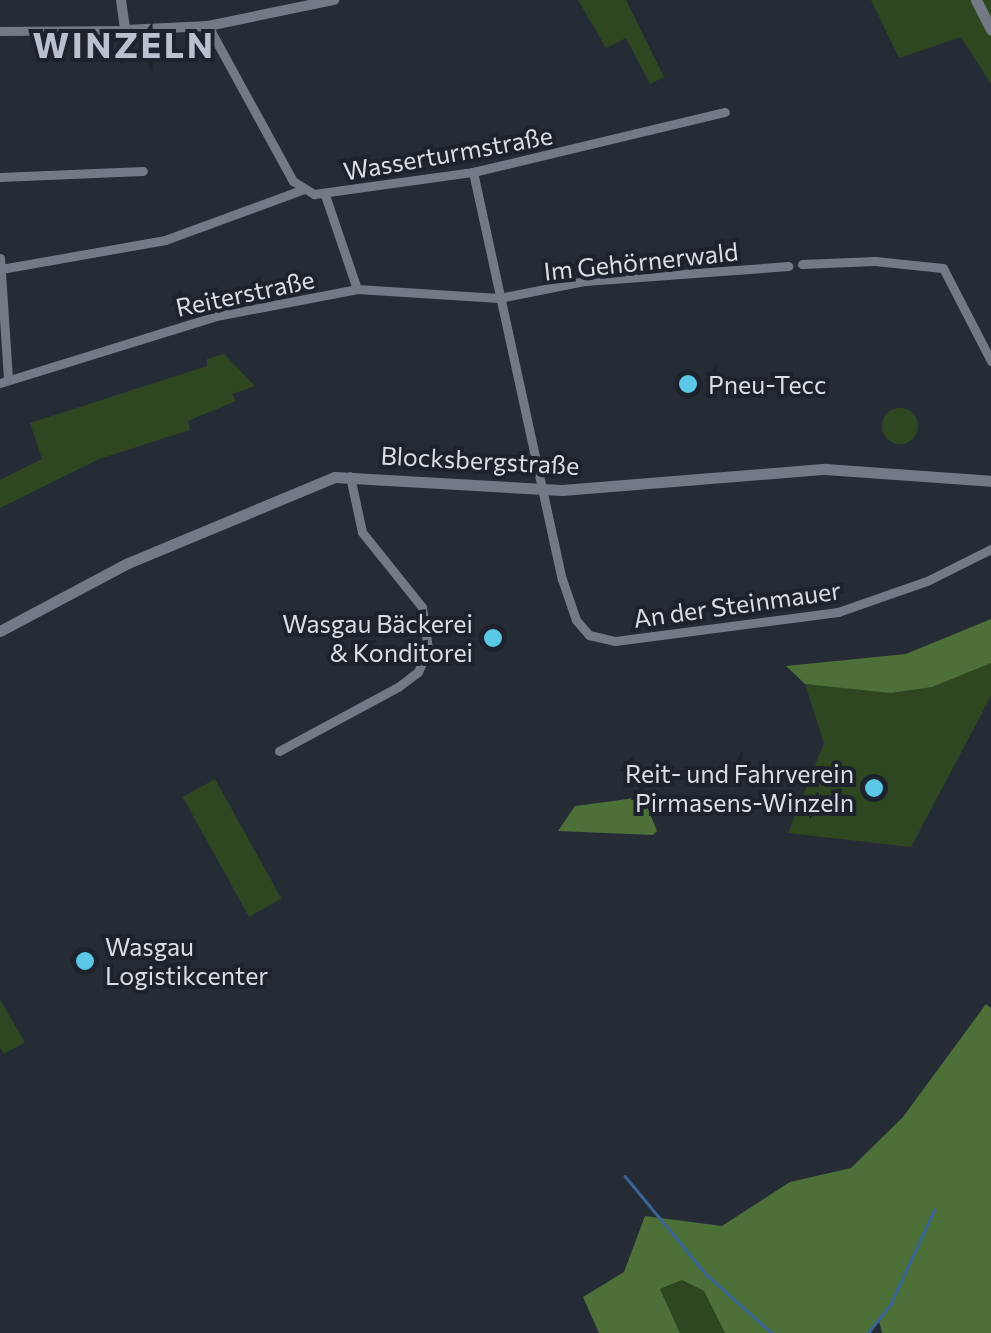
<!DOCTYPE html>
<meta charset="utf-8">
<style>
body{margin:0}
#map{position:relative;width:991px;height:1333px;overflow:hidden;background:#262c36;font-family:Commissioner,sans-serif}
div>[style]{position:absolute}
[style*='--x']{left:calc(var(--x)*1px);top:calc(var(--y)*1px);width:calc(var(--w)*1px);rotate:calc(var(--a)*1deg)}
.green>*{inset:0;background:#2e4720;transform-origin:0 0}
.round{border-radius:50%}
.forest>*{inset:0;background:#4c7037}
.stream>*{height:2.5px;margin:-1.25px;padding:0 1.25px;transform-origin:1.25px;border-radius:1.25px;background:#396597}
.minor>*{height:9px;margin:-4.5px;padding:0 4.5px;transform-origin:4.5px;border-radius:4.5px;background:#737a85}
.tertiary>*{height:10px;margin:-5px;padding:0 5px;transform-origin:5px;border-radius:5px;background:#737a85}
.secondary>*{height:11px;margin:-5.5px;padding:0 5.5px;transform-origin:5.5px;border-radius:5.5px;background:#737a85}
.dots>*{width:28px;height:28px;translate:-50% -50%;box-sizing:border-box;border:5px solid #1d222c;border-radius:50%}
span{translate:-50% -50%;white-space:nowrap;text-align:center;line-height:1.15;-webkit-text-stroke:8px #1d222c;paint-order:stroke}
.street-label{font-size:25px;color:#dadee4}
.poi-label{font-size:25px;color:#dadee4}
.left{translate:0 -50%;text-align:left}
.right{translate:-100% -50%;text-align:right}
.district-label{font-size:35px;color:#b9c1ce;font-weight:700;letter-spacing:2.5px}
</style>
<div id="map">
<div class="green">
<div style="clip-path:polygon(578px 0,626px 0,664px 77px,650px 84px,626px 38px,606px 48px)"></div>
<div style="clip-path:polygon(871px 0,991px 0,991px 84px,961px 37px,899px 58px)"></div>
<div style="clip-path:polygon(224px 354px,255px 386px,232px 394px,236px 401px,188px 421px,190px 430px,99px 459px,0 508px,0 480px,42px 459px,30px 423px,207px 366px,207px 359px)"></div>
<div class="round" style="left:882px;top:408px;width:36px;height:36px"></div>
<div style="clip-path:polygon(991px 663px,991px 696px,911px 847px,788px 833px,824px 743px,805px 684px,909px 691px)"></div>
<div style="left:215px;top:779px;width:137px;height:37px;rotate:61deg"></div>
<div style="clip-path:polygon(0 1000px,25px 1042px,4px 1054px,0 1048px)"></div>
<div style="clip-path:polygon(682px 1280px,704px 1291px,725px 1333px,680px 1333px,660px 1289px)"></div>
</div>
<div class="forest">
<div style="clip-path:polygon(991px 619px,991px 663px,932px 687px,891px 693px,805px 684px,786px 666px,906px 654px)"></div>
<div style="clip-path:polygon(643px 797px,657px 831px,653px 835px,558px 831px,575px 806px)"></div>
<div style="clip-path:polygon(986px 1004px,991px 1008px,991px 1333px,882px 1333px,879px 1321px,869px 1333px,725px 1333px,704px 1291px,682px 1280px,660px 1289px,680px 1333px,599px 1333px,583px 1297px,624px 1272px,645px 1216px,722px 1226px,790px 1182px,851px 1168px,903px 1117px)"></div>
</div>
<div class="stream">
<div style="--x:625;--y:1176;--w:129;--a:50.4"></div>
<div style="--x:707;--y:1275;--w:87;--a:41.7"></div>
<div style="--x:868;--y:1333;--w:36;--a:-52"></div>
<div style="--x:890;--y:1305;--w:105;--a:-65.1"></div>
</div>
<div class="minor">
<div style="--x:208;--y:26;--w:177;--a:61.3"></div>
<div style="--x:293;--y:181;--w:25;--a:32"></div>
<div style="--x:314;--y:194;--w:161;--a:-7.9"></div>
<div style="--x:473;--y:172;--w:259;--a:-13.4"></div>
<div style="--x:0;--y:31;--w:125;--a:-0.5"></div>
<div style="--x:473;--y:172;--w:417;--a:77.7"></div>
<div style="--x:562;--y:579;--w:43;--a:71.1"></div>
<div style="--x:576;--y:620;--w:20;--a:49"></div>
<div style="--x:589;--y:635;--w:27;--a:13"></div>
<div style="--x:615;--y:641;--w:225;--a:-7.4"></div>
<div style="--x:838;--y:612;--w:94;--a:-19.2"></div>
<div style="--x:927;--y:581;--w:72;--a:-26.6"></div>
<div style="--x:0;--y:177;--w:143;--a:-2.4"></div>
<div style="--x:325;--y:195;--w:99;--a:71.2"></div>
<div style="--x:0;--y:258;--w:122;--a:86.2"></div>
<div style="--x:802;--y:264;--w:73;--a:-2.4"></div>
<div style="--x:875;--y:261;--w:68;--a:5.9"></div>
<div style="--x:943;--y:268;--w:105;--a:62.7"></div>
<div style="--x:1;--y:269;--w:167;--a:-10"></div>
<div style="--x:165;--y:240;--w:146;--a:-20.1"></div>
<div style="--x:0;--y:383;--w:226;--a:-17.2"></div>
<div style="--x:216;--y:316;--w:144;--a:-10.8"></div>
<div style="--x:357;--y:289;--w:142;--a:3.6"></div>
<div style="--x:499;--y:298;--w:88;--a:-11.2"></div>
<div style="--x:585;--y:281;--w:204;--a:-4.2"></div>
<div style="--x:279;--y:751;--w:135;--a:-28.3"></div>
<div style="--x:398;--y:687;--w:25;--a:-37"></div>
<div style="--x:418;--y:672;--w:25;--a:-67"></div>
<div style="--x:428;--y:649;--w:42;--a:-98.1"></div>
<div style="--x:422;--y:607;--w:96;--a:-128.7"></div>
<div style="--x:362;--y:532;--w:57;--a:-102.1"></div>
</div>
<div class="tertiary">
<div style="--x:121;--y:0;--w:30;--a:82"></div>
<div style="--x:125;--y:30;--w:83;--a:-2.8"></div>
<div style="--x:208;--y:26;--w:129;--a:-11.7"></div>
</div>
<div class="secondary">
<div style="--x:976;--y:0;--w:33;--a:63"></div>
<div style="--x:0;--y:631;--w:145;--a:-28"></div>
<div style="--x:128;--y:563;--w:224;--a:-22.6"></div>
<div style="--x:335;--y:477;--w:227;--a:3.3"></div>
<div style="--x:562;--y:490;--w:264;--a:-4.6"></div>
<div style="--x:825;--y:469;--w:166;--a:4.1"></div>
</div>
<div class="dots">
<div style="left:688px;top:384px;background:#5bc8e6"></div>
<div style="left:493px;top:638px;background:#5bc8e6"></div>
<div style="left:874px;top:788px;background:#5bc8e6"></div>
<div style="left:85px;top:961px;background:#5bc8e6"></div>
</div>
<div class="street-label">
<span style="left:448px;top:153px;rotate:-10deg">Wasserturmstraße</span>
<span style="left:641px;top:261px;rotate:-6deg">Im Gehörnerwald</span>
<span style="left:245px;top:293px;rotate:-12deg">Reiterstraße</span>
<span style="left:480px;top:460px;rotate:3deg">Blocksbergstraße</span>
<span style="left:737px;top:604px;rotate:-8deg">An der Steinmauer</span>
</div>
<div class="poi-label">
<span class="left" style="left:708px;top:384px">Pneu-Tecc</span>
<span class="right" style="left:473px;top:638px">Wasgau Bäckerei<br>&amp; Konditorei</span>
<span class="right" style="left:854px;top:788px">Reit- und Fahrverein<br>Pirmasens-Winzeln</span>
<span class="left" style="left:105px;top:961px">Wasgau<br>Logistikcenter</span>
</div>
<div class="district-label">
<span style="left:124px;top:44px">WINZELN</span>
</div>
</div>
